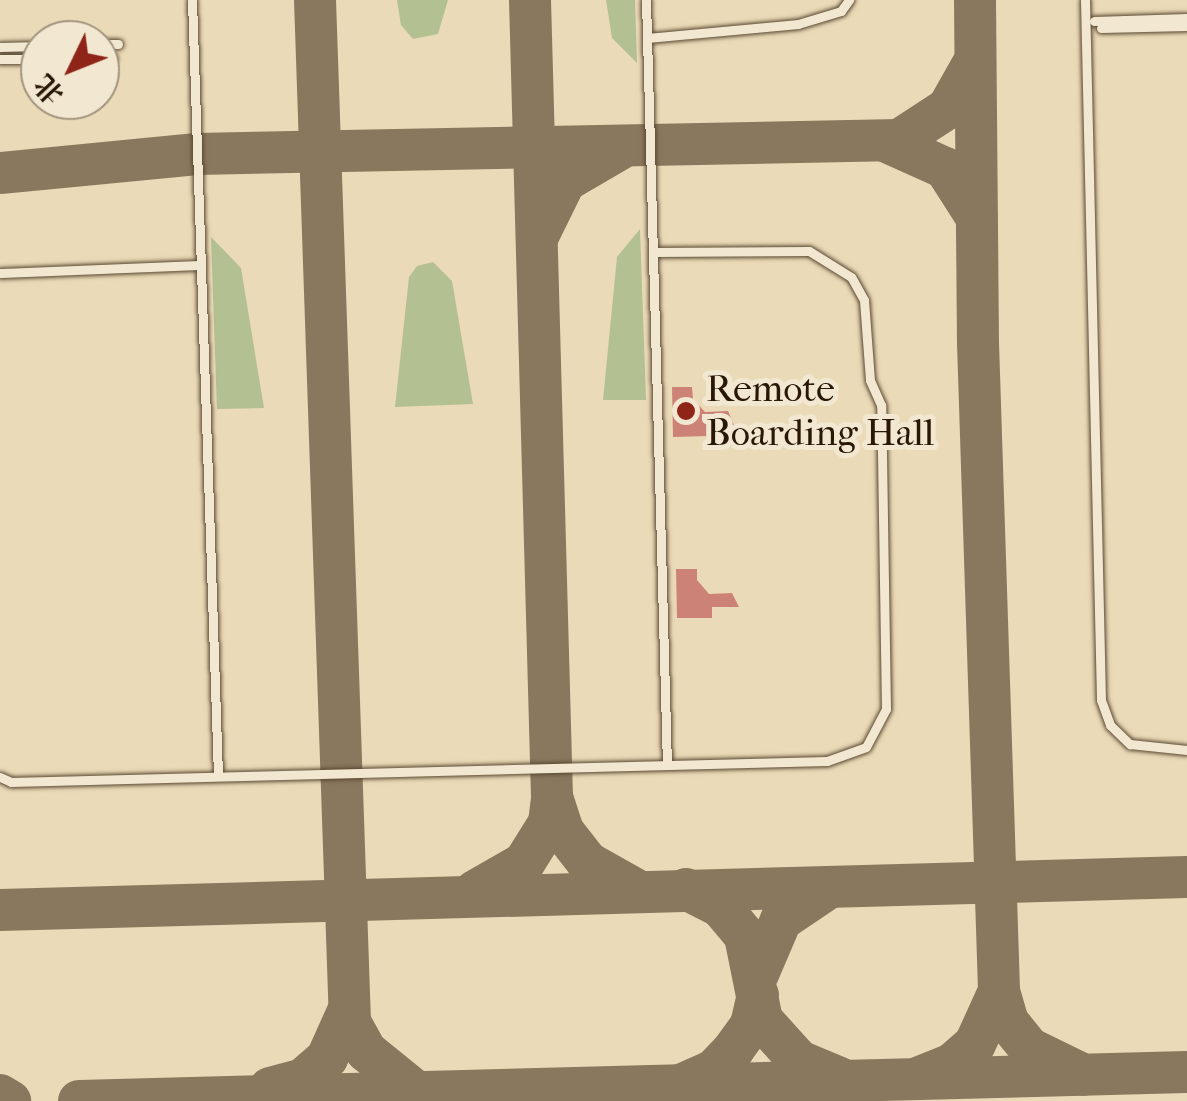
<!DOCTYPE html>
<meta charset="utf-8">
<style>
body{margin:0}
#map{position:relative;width:1187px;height:1101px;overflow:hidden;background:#ebdab7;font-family:"IM FELL French Canon","Noto Serif SC",serif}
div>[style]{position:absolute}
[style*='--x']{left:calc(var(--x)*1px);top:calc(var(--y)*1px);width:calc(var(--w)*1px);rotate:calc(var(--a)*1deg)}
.green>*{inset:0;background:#b3c091}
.taxiway>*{height:42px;margin:-21px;padding:0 21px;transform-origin:21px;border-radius:21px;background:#8a785e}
.building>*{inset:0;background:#cc8276}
.roads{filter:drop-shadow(0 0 2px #594832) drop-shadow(0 0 2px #594832)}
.lane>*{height:9px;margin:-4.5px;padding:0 4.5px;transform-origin:4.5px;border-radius:4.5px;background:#f2e7d0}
.dots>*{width:28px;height:28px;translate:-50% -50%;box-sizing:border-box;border:5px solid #f2e7d0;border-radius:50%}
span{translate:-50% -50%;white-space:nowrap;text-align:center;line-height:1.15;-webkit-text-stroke:10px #f2e7d0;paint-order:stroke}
.poi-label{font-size:38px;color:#281705}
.left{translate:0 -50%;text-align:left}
.north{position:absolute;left:20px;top:20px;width:100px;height:100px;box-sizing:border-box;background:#f2e7d0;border:2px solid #a1947f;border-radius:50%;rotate:227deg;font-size:28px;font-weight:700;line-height:40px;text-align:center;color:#281705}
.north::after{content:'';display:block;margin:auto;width:35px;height:45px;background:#8f2418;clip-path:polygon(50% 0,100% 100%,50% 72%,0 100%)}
</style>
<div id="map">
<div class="green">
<div style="clip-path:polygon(397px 0,448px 0,438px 34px,413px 39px,401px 25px)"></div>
<div style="clip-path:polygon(606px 0,635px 0,637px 63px,612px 38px)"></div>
<div style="clip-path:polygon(640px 229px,646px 400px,603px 400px,617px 257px)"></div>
<div style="clip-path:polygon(211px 237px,241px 268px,264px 408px,217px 409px)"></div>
<div style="clip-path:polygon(433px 262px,452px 281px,473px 404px,395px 407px,409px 277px,417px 266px)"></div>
</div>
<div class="taxiway">
<div style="--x:315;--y:0;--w:1023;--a:88.04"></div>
<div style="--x:350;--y:1022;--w:33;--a:61"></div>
<div style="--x:366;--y:1051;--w:62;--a:39.1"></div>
<div style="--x:530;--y:0;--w:797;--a:88.42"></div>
<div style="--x:552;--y:797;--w:36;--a:72"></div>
<div style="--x:563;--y:831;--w:39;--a:52"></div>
<div style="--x:587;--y:862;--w:55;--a:29.4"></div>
<div style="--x:975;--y:0;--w:343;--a:89.5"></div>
<div style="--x:978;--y:343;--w:648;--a:88.14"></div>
<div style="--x:999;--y:991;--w:32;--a:74"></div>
<div style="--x:1008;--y:1022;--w:33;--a:51"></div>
<div style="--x:1029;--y:1048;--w:61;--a:26.1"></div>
<div style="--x:885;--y:141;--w:66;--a:24.2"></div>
<div style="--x:945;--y:168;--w:59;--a:57.4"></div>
<div style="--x:0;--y:173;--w:198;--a:-5.5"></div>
<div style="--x:197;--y:154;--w:702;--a:-1.14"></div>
<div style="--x:899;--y:140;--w:59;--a:-33.1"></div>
<div style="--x:948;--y:108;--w:53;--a:-60.5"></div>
<div style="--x:537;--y:238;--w:64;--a:-63.8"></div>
<div style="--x:565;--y:181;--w:64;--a:-30.2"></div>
<div style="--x:686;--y:889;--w:38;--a:27"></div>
<div style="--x:720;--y:906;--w:39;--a:50"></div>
<div style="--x:745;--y:936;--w:86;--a:78.6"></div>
<div style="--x:762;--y:1020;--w:55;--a:47.9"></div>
<div style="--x:799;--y:1061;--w:44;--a:22.5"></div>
<div style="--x:475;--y:891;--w:56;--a:-29.7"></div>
<div style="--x:524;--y:863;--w:47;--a:-58"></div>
<div style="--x:549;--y:823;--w:26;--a:-83"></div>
<div style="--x:0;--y:910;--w:1187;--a:-1.59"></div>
<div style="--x:758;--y:974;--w:59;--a:-66.9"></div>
<div style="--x:781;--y:920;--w:59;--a:-34"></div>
<div style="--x:920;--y:1077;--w:35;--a:-22"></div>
<div style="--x:952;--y:1064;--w:30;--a:-41"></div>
<div style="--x:975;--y:1044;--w:58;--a:-65.6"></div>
<div style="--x:683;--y:1084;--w:34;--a:-24"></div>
<div style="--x:714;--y:1070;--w:28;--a:-46"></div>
<div style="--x:733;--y:1050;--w:31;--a:-54"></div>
<div style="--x:751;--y:1025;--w:31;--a:-77"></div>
<div style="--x:270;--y:1088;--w:34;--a:-15"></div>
<div style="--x:303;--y:1079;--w:32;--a:-41"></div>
<div style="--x:327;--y:1058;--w:54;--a:-65.8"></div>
<div style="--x:0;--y:1095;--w:12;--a:31"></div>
<div style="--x:79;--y:1101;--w:1108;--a:-1.5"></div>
</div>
<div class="building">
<div style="clip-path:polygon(672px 387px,692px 387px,693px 399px,705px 412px,728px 411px,734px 425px,708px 426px,708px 436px,673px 437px)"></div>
<div style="clip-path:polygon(676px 569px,697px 569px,697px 580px,709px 594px,732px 593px,739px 607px,712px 607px,712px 618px,677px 618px)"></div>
</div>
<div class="roads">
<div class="lane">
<div style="--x:192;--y:0;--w:776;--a:88.08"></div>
<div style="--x:646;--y:0;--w:765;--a:88.43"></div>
<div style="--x:1085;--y:0;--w:700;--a:88.69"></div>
<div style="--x:1101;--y:700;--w:27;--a:70"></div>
<div style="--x:1110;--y:725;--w:28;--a:44"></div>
<div style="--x:1130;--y:744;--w:57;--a:6"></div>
<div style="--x:1094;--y:21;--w:93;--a:-1.8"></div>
<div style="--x:1101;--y:28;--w:86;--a:-1.3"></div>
<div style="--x:647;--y:38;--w:152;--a:-5.3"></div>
<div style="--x:798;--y:24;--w:45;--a:-16.8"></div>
<div style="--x:841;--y:11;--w:14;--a:-54"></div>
<div style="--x:100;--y:44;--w:18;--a:0"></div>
<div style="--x:0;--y:47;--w:40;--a:-1.4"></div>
<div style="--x:100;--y:58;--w:12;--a:0"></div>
<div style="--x:0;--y:59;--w:40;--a:0"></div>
<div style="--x:0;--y:273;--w:201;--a:-2.3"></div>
<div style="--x:0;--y:777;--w:12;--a:24"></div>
<div style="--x:11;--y:782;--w:816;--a:-1.47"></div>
<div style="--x:827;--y:761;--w:41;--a:-19.7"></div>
<div style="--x:866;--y:747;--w:43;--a:-62.2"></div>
<div style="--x:886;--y:709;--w:304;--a:-90.9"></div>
<div style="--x:881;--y:405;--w:27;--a:-114"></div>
<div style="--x:870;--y:380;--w:80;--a:-94.3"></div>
<div style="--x:864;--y:300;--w:26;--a:-119"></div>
<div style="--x:851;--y:277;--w:49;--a:-148.2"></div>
<div style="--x:809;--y:251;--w:156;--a:179.6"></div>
</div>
</div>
<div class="dots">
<div style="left:686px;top:411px;background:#8f2418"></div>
</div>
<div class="poi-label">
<span class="left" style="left:706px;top:411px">Remote<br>Boarding Hall</span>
</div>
<div class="north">北</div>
</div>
